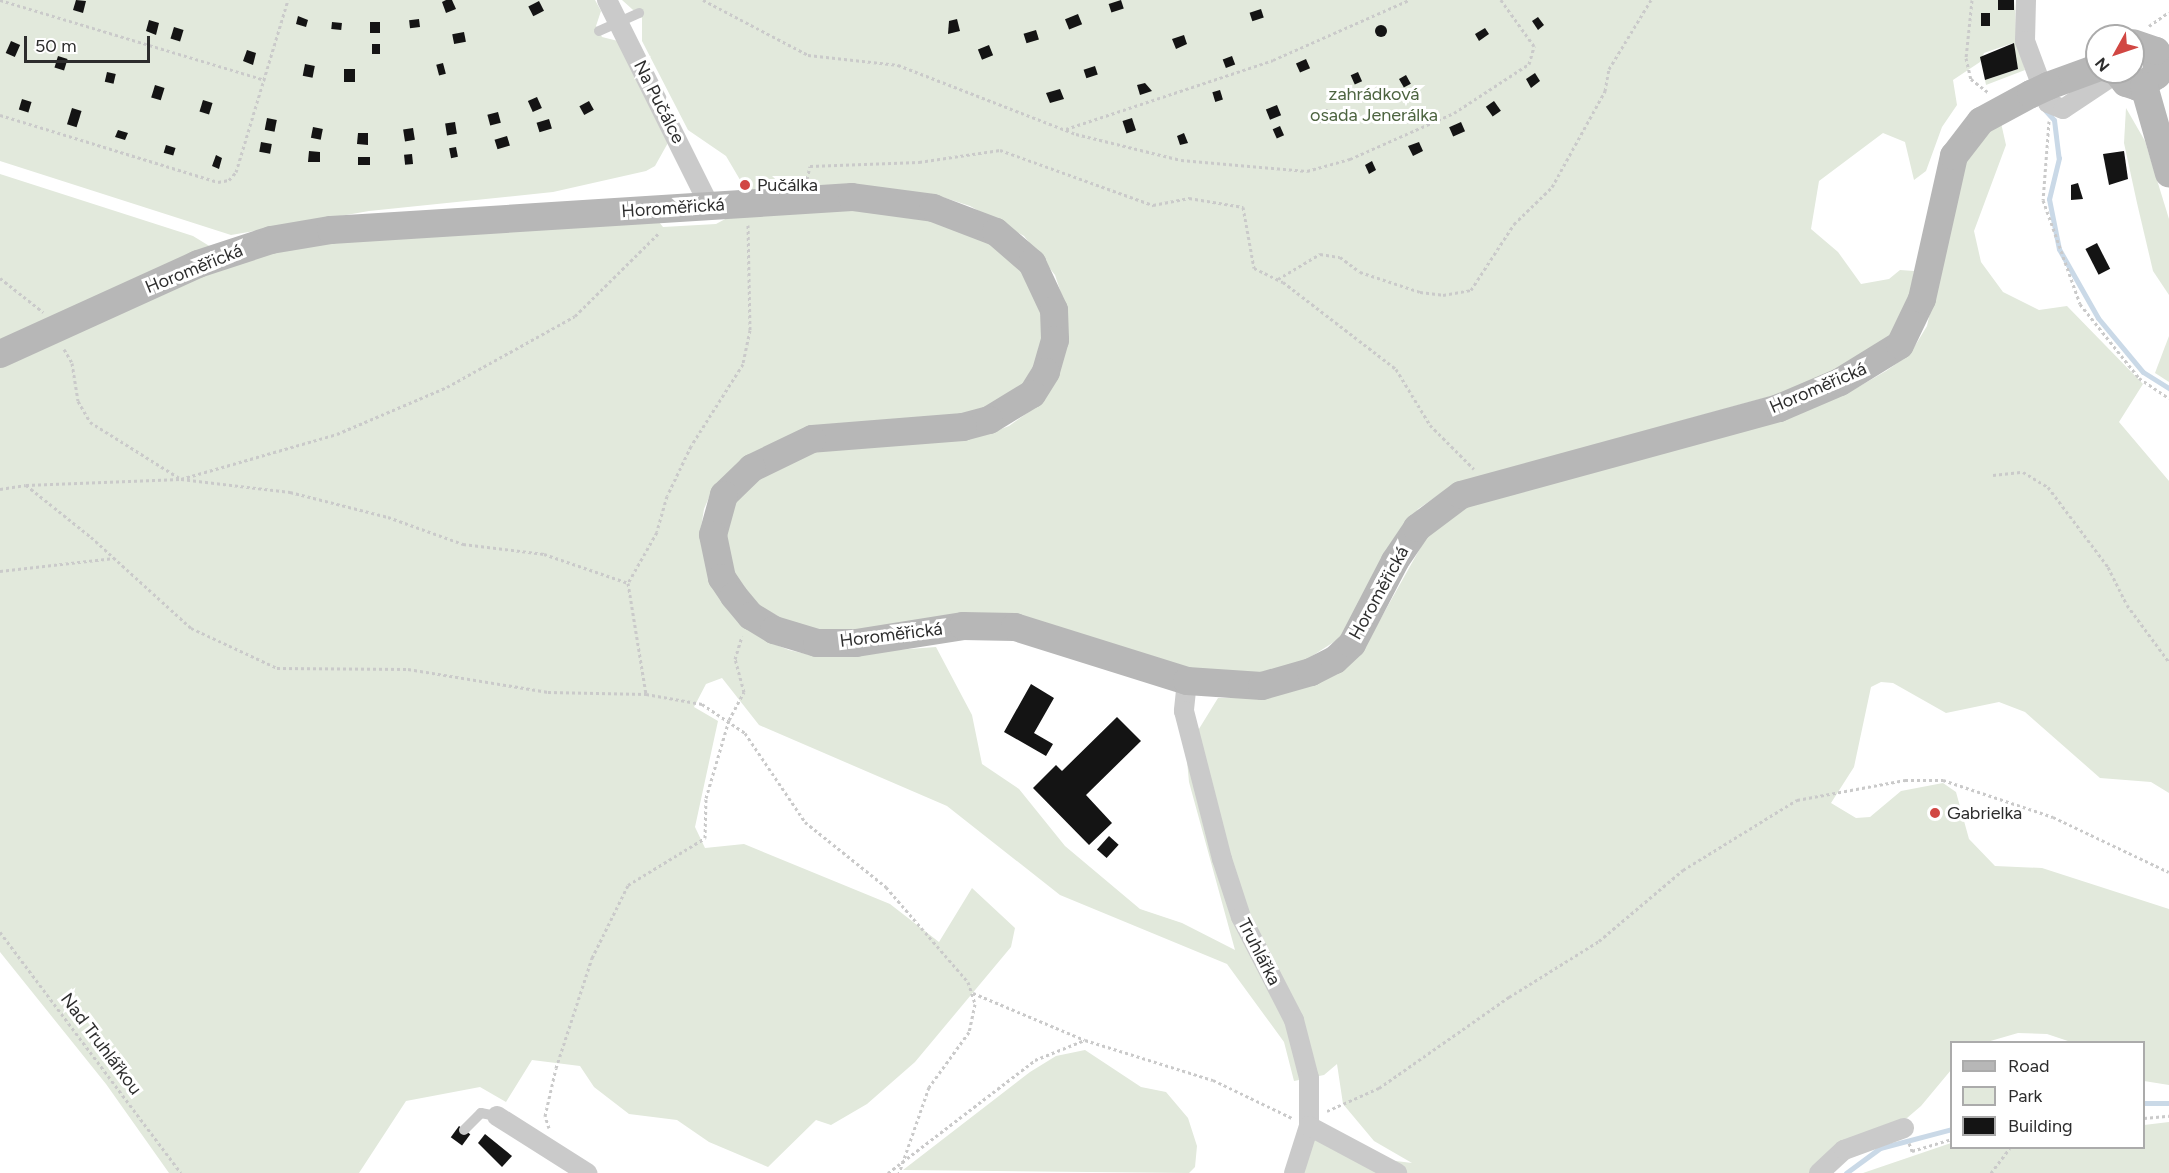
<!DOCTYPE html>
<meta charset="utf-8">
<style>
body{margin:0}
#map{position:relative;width:2169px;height:1173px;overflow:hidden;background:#fff;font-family:Figtree,sans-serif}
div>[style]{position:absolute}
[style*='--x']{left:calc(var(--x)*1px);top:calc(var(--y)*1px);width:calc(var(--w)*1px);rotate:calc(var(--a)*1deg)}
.green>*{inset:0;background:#e2e9dc}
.stream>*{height:5px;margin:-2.5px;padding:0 2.5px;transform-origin:2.5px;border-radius:2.5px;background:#cad9e7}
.building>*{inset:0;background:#141414;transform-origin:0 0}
.round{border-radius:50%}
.path>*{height:3px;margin-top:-1.5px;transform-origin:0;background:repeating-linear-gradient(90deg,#cacaca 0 3px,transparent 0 6px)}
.lane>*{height:10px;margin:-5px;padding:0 5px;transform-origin:5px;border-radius:5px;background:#cacaca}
.street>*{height:20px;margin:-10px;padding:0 10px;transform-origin:10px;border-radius:10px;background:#cacaca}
.secondary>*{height:28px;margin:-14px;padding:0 14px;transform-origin:14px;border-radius:14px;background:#b7b7b7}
.secondary-bridge>*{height:28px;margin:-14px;padding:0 14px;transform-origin:14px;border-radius:14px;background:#b7b7b7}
.dots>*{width:16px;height:16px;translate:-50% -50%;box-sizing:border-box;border:3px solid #fff;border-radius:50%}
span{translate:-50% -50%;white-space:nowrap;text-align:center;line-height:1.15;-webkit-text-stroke:6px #fff;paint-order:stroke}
.park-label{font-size:18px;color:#4d6440}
.street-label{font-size:18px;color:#2d2d2d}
.poi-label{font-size:18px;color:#2d2d2d}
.left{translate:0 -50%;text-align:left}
.legend{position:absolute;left:1950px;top:1041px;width:195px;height:108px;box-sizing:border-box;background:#fff;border:2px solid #ababab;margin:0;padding:8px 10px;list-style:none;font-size:18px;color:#2d2d2d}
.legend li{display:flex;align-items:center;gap:12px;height:30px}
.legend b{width:30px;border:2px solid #ababab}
.north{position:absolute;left:2085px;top:24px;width:60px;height:60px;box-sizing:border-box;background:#fff;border:2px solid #ababab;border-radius:50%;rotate:230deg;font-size:16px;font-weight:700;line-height:24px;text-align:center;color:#2d2d2d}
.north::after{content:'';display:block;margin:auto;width:21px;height:27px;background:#d14743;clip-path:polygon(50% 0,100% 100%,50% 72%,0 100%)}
.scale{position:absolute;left:24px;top:36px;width:126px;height:27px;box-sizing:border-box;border:3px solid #2d2d2d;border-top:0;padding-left:8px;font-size:18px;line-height:21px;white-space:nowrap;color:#2d2d2d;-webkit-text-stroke:4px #fff;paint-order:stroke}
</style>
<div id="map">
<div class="green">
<div style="clip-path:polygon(0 0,595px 0,601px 11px,596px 26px,602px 37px,618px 41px,669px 141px,655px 166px,646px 171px,553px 192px,369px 211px,231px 235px,0 161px)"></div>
<div style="clip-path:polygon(622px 0,1998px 0,1998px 10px,2014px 9px,2015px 0,2016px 36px,2025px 70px,1986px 85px,1985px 80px,2018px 69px,2013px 43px,1984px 53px,1980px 62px,1953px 80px,1957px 105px,1942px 127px,1926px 171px,1914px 180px,1905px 142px,1883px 133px,1819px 181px,1811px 229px,1838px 252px,1861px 284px,1889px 279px,1900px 270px,1914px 271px,1910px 296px,1891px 336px,1835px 371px,1775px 395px,1456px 483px,1418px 509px,1343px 636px,1306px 660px,1260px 673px,1190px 669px,1017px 614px,962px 613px,855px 630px,818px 630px,796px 626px,759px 606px,733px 572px,725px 535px,734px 502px,759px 479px,815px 451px,993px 432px,1009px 426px,1041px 403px,1066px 308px,1055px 275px,1024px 236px,970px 206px,936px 195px,746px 190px,726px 156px,688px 130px,642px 41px,642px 18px)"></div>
<div style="clip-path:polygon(2126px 108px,2145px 141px,2169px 219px,2169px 295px,2153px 271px,2137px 203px,2124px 143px)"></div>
<div style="clip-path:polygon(2001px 123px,2006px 145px,1974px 231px,1981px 262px,2003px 292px,2039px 310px,2067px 306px,2143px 384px,2119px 422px,2169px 481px,2169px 793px,2151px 782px,2100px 778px,2025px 712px,1999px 702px,1946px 713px,1893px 683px,1881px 682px,1871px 687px,1854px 767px,1831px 803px,1856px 818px,1870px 817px,1901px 791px,1943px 783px,1956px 792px,1969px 839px,1995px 866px,2042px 868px,2169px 909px,2169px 1085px,2144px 1081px,2144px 1042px,2071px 1042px,2047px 1034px,2018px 1033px,1987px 1042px,1952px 1042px,1951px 1070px,1921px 1106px,1907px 1118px,1853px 1138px,1814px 1173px,1301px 1173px,1316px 1132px,1380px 1159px,1412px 1163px,1374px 1141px,1343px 1104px,1337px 1064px,1324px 1075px,1294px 1081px,1284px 1042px,1227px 964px,1060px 895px,947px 806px,759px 725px,722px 678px,706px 684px,694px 707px,718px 721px,695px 827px,705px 848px,744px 844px,890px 904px,939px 942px,972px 888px,1015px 928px,1011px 947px,915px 1062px,867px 1104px,831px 1125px,816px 1120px,768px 1167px,709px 1142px,677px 1120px,629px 1114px,594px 1087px,580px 1066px,532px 1060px,506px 1102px,480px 1087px,406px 1101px,359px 1173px,169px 1173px,106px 1084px,0 952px,0 367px,202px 276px,274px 253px,333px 243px,659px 222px,663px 227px,716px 224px,729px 217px,852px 210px,930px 220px,990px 243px,1022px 270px,1038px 300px,1043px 327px,1039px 355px,1023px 385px,997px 403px,961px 415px,809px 426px,745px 458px,713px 488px,704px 509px,700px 534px,710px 583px,769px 642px,789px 650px,815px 656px,936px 647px,972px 715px,982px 764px,1019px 789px,1065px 846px,1140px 909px,1182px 923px,1235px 950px,1189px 782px,1186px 750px,1218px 698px,1263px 698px,1362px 652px,1427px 536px,1466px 507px,1846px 394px,1886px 371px,1910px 354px,1927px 326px,1961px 172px,1979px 141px)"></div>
<div style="clip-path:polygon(0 174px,193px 236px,211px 247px,0 340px)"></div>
<div style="clip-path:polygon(2169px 336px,2169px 382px,2155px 373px)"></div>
<div style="clip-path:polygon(1085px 1050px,1141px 1087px,1166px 1092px,1188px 1118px,1197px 1146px,1195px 1167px,1189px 1173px,903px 1170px,1030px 1072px,1056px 1056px)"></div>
<div style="clip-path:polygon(2169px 1122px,2169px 1173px,1863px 1173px,1951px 1143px,1952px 1148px,2144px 1148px,2144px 1125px)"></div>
</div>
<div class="stream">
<div style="--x:2045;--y:110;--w:13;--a:48"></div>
<div style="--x:2054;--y:120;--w:38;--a:83"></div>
<div style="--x:2059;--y:158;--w:42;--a:103.7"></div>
<div style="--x:2049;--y:199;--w:51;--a:78.7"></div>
<div style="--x:2059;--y:249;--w:79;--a:60.5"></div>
<div style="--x:2098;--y:318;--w:70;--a:50.2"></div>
<div style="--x:2143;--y:372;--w:31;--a:32"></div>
<div style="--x:2144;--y:1103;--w:25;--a:0"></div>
<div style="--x:1846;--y:1173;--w:42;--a:-36.3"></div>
<div style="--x:1880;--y:1148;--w:74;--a:-14.8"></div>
</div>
<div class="building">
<div style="clip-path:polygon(76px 0,86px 1px,83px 13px,73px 10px)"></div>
<div style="clip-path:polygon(446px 0,452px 0,456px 9px,446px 13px,442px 2px)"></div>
<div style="left:1121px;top:0;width:9px;height:13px;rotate:72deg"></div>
<div style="left:1998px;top:0;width:16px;height:10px"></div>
<div style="left:539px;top:1px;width:11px;height:12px;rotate:63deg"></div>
<div style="left:1261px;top:9px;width:9px;height:12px;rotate:72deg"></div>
<div style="left:1981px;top:13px;width:9px;height:13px"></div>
<div style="left:1078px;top:14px;width:11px;height:14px;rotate:68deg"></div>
<div style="clip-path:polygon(298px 16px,308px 20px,306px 27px,296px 24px)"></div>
<div style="clip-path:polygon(1538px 17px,1544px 25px,1538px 30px,1532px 21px)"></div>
<div style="left:419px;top:19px;width:8px;height:10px;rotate:83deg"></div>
<div style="clip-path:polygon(957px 19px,960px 31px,948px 34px,949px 21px)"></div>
<div style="clip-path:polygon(149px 20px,159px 23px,156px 35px,146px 31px)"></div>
<div style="left:332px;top:22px;width:10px;height:7px;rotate:6deg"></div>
<div style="left:370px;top:22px;width:10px;height:11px"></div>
<div class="round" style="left:1375px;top:25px;width:12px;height:12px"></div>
<div style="left:174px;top:27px;width:10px;height:12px;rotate:17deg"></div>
<div style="clip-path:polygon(1485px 28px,1489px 34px,1479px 41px,1475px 34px)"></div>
<div style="left:1036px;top:30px;width:10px;height:13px;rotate:73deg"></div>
<div style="left:464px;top:32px;width:10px;height:12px;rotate:79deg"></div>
<div style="clip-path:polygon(1184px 35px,1187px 44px,1176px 49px,1172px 39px)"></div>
<div style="left:11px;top:41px;width:10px;height:13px;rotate:24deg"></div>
<div style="clip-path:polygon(2014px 43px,2018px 69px,1985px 80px,1980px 57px)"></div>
<div style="left:372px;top:44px;width:8px;height:10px"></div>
<div style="left:989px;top:45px;width:11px;height:12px;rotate:68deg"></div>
<div style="clip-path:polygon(247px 50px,256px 53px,253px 65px,243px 61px)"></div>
<div style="left:58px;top:56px;width:10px;height:12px;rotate:17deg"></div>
<div style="left:1232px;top:56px;width:9px;height:10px;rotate:69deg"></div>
<div style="left:1306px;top:59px;width:10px;height:11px;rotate:66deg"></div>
<div style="left:443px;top:63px;width:11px;height:7px;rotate:75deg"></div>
<div style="left:305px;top:64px;width:10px;height:12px;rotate:11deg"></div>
<div style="left:1095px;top:66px;width:9px;height:12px;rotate:72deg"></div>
<div style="left:344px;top:69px;width:11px;height:13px"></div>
<div style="left:107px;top:72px;width:9px;height:10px;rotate:13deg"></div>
<div style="left:1358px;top:72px;width:10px;height:8px;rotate:66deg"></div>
<div style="clip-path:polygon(1535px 73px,1540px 81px,1531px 88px,1526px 79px)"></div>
<div style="left:1406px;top:75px;width:10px;height:8px;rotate:61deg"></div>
<div style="clip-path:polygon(1145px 83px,1152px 91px,1140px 95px,1137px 85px)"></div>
<div style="left:155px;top:85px;width:10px;height:13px;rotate:17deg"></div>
<div style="clip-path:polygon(1060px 89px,1064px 99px,1050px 103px,1046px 93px)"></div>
<div style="left:1220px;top:90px;width:10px;height:8px;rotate:73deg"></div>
<div style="left:1371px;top:90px;width:8px;height:12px;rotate:67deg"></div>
<div style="left:537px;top:97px;width:12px;height:10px;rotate:66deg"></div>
<div style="left:22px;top:99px;width:10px;height:11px;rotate:17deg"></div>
<div style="left:203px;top:100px;width:10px;height:12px;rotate:17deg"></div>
<div style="left:589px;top:101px;width:10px;height:11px;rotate:61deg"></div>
<div style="left:1494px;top:101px;width:12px;height:10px;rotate:55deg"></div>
<div style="left:1277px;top:105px;width:11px;height:12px;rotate:68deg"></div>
<div style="left:72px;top:108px;width:10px;height:17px;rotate:17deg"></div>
<div style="clip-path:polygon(1327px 109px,1331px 118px,1320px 123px,1317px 113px)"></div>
<div style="left:498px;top:112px;width:11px;height:11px;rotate:75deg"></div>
<div style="left:267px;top:118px;width:10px;height:12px;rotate:11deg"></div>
<div style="left:1132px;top:118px;width:13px;height:10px;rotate:72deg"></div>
<div style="left:549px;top:119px;width:10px;height:13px;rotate:73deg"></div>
<div style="left:455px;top:122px;width:12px;height:10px;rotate:81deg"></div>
<div style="left:1461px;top:122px;width:10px;height:13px;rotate:66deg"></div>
<div style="left:1280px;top:126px;width:10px;height:8px;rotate:66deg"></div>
<div style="left:313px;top:127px;width:10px;height:11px;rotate:11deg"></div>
<div style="left:413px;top:128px;width:12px;height:10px;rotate:81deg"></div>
<div style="clip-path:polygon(118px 130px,128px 133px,125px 140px,115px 137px)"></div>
<div style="clip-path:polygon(358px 133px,368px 133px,368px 145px,357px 144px)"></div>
<div style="clip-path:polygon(1184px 133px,1188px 143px,1180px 145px,1177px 136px)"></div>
<div style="left:507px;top:136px;width:10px;height:13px;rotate:73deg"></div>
<div style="left:261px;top:142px;width:11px;height:10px;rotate:10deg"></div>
<div style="clip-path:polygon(1419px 142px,1423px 151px,1413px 156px,1408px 146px)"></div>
<div style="left:166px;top:145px;width:10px;height:8px;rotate:17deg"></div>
<div style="left:456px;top:147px;width:10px;height:7px;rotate:79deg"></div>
<div style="clip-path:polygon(309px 151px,320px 152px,320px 162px,308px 162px)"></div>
<div style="clip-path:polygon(2124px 151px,2128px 179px,2109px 185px,2103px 154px)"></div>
<div style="left:412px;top:154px;width:10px;height:8px;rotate:84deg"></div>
<div style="clip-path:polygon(216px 155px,222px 158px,219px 169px,212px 166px)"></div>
<div style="left:358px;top:157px;width:12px;height:8px"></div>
<div style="clip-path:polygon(1372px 161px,1376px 170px,1369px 174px,1365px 165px)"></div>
<div style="clip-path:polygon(2078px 183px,2083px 199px,2071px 200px,2071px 185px)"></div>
<div style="left:2097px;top:243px;width:29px;height:13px;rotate:63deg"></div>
<div style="clip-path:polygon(1031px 684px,1054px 698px,1034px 733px,1053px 744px,1046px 756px,1004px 732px)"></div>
<div style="clip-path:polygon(1117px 717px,1141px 741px,1086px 795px,1112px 823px,1089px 845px,1033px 788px,1056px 765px,1062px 771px)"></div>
<div style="left:1109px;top:836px;width:13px;height:18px;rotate:42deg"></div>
<div style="left:459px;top:1126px;width:14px;height:14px;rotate:36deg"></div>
<div style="clip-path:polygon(485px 1134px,512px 1156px,502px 1167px,478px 1143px)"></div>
</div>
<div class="path">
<div style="--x:0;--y:0;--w:277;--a:16.8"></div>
<div style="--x:703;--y:0;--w:119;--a:27.6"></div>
<div style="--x:808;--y:55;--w:91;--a:6.3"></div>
<div style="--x:898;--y:65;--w:191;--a:21.2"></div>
<div style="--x:1076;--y:134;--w:108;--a:13.9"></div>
<div style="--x:1181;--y:160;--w:126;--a:5"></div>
<div style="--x:1307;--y:171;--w:45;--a:-15.6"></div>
<div style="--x:1350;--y:159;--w:114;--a:-23.9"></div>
<div style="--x:1454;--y:113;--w:90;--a:-33.2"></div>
<div style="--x:1529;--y:64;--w:19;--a:-74"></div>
<div style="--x:1534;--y:46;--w:57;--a:-125.7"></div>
<div style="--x:1972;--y:0;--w:58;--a:95.9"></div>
<div style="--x:1966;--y:58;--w:22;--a:77"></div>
<div style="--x:1971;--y:79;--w:23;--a:38"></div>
<div style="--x:2149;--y:26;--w:24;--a:-35"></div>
<div style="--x:0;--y:115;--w:228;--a:17.1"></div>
<div style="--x:218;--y:182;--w:11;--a:-10"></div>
<div style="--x:229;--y:180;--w:11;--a:-49"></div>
<div style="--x:236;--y:172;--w:180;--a:-73.2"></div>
<div style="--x:2049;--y:121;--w:79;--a:94.3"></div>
<div style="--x:2043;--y:200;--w:110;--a:70.4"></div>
<div style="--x:2080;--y:304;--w:95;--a:51.4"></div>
<div style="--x:2139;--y:378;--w:36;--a:34"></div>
<div style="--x:1066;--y:129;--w:218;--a:-18.4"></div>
<div style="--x:1273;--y:60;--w:149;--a:-23.8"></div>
<div style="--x:807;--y:179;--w:13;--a:-77"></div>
<div style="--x:810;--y:166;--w:109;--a:-2.1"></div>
<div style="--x:919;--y:162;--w:82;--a:-8.4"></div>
<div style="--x:1000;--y:150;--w:163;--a:19.8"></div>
<div style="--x:1153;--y:205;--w:37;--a:-11"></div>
<div style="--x:1189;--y:198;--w:55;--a:9.5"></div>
<div style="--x:1243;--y:207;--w:62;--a:79.8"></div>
<div style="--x:1254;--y:268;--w:32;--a:26"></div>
<div style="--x:1283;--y:282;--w:143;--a:37.6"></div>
<div style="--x:1396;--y:369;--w:66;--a:58.7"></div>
<div style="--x:1430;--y:425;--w:62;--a:45"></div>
<div style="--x:748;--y:225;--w:105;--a:88.9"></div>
<div style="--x:750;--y:330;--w:35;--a:102"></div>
<div style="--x:743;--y:364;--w:97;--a:122.4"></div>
<div style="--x:691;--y:446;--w:55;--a:115.6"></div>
<div style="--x:667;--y:496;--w:37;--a:106"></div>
<div style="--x:657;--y:532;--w:59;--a:119.6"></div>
<div style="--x:628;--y:583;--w:112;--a:80.8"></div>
<div style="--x:646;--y:694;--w:57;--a:10.1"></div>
<div style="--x:702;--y:704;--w:52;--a:34"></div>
<div style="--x:745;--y:733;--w:107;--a:56"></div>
<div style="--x:805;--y:822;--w:104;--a:38.7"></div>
<div style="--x:886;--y:887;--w:125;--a:49.2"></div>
<div style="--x:968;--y:982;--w:23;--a:72"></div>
<div style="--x:975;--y:1004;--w:29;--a:102"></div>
<div style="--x:969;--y:1032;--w:68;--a:126"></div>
<div style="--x:929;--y:1087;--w:91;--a:109.2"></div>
<div style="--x:0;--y:278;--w:55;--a:38.3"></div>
<div style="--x:1278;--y:279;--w:49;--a:-30.8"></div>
<div style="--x:1320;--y:254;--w:20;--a:9"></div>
<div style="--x:1340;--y:257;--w:25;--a:37"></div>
<div style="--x:1360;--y:272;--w:63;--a:18.4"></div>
<div style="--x:1420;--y:292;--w:23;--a:7"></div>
<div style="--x:1443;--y:295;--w:28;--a:-10"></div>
<div style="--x:1471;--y:290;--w:79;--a:-56.9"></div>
<div style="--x:1514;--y:224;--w:53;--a:-44.2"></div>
<div style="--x:1552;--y:187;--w:110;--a:-61.1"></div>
<div style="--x:1605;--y:91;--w:22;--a:-80"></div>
<div style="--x:1609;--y:69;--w:81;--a:-58.7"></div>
<div style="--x:64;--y:349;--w:16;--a:60"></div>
<div style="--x:72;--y:363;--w:38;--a:81"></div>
<div style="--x:78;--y:401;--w:24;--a:60"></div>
<div style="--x:90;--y:422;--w:107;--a:32.1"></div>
<div style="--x:181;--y:479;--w:110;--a:6.8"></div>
<div style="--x:290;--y:492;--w:101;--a:14.3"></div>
<div style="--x:388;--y:517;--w:80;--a:19.8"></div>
<div style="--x:463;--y:544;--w:82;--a:7"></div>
<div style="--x:544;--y:554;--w:89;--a:19"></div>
<div style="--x:1993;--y:475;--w:30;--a:-6"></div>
<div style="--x:2023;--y:472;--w:29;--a:31"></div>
<div style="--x:2048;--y:487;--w:100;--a:53.1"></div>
<div style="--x:2108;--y:567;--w:42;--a:63.4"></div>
<div style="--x:2127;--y:605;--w:71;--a:53.6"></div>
<div style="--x:26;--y:485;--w:155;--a:-2.2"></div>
<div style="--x:181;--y:479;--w:162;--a:-16.1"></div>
<div style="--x:337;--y:434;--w:120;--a:-23.1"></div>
<div style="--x:447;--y:387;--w:146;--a:-29"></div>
<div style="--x:575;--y:316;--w:120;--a:-44.7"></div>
<div style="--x:0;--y:489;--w:26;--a:-9"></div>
<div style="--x:26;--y:485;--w:83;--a:38.7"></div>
<div style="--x:91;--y:537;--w:135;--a:42.3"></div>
<div style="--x:191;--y:628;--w:95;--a:24.9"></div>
<div style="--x:277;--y:668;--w:131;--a:0.4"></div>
<div style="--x:408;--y:669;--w:142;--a:9.3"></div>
<div style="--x:548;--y:692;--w:98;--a:1.2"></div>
<div style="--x:0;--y:571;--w:115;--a:-6.5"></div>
<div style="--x:0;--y:932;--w:301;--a:53.1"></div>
<div style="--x:973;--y:993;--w:121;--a:22.8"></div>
<div style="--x:1085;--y:1040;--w:134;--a:17.4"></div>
<div style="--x:1213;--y:1080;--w:88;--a:25.7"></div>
<div style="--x:1327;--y:1111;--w:57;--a:-23.9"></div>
<div style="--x:1379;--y:1088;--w:159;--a:-35"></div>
<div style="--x:1509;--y:997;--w:106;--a:-31.9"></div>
<div style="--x:1599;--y:941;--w:110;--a:-40.2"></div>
<div style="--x:1683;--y:870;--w:134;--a:-31.6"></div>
<div style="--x:1797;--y:800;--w:110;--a:-10.5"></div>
<div style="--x:1905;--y:780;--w:38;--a:0"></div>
<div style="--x:1943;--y:780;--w:116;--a:18.6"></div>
<div style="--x:2053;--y:817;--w:128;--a:25.4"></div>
<div style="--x:2144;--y:1118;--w:25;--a:-5"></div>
<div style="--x:549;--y:1128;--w:13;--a:-108"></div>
<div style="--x:545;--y:1116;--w:49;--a:-77.1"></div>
<div style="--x:556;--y:1068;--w:116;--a:-71.9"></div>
<div style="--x:592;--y:958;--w:81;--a:-63.7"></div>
<div style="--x:628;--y:885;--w:90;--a:-31.4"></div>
<div style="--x:705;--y:838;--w:40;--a:-88.6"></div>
<div style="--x:706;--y:798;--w:81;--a:-73.6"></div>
<div style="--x:729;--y:720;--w:32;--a:-62"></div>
<div style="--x:744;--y:692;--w:34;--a:-105"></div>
<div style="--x:735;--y:659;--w:24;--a:-73"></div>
<div style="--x:1909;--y:1143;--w:9;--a:69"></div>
<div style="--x:1912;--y:1151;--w:42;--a:-16.7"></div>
<div style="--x:888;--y:1173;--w:185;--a:-37.5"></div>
<div style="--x:1035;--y:1060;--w:54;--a:-21.8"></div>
<div style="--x:1991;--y:1173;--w:31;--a:-53"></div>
</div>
<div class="lane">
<div style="--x:599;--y:31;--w:44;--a:-24.2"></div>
<div style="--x:464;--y:1130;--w:24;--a:-45"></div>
<div style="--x:481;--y:1113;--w:16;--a:11"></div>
</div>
<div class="street">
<div style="--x:607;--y:0;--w:229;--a:63.5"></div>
<div style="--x:2026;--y:0;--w:41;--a:91.4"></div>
<div style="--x:2025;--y:41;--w:66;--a:69.6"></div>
<div style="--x:2048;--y:103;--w:16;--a:22"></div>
<div style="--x:2063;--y:109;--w:65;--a:-33.7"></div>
<div style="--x:1187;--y:681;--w:30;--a:96"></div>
<div style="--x:1184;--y:711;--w:153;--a:75.6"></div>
<div style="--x:1222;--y:859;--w:61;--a:71.9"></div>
<div style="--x:1241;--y:917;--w:116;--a:62.8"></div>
<div style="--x:1294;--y:1020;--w:60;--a:75.5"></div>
<div style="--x:1309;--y:1078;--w:48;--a:90"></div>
<div style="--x:1309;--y:1126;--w:49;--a:107.7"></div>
<div style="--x:497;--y:1116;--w:107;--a:32.3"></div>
<div style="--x:1309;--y:1126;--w:100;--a:28.1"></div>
<div style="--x:1819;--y:1173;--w:34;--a:-43"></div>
<div style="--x:1844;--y:1150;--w:64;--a:-20.1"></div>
</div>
<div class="secondary">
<div style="--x:2117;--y:72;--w:14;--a:51"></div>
<div style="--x:2126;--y:83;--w:13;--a:18"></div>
<div style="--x:2138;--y:87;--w:22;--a:-32"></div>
<div style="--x:2157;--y:75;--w:24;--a:-92"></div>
<div style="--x:2156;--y:51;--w:24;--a:-161"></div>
<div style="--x:2048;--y:86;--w:52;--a:-20.2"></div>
<div style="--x:2144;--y:86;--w:91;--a:74.1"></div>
<div style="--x:0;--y:354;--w:217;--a:-24.4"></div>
<div style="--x:198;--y:264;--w:77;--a:-18.2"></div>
<div style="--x:271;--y:240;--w:61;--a:-9.5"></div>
<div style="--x:331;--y:230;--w:522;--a:-3.62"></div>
<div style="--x:852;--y:197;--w:82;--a:7.7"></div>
<div style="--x:933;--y:208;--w:67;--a:20.9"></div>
<div style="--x:996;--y:232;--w:48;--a:40.7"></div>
<div style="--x:1032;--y:263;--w:52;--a:64.9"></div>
<div style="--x:1054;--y:310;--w:30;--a:88"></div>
<div style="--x:1055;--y:340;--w:33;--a:106"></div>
<div style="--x:1046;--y:372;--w:26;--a:122"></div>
<div style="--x:1032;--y:394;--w:50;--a:148.8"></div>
<div style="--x:989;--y:420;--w:27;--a:165"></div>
<div style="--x:963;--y:427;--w:151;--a:175.5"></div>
<div style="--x:812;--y:439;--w:67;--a:154.2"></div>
<div style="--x:752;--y:468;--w:39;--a:136"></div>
<div style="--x:724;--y:495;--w:41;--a:105.4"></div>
<div style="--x:713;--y:535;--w:44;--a:78.2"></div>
<div style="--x:722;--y:578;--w:22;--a:56"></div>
<div style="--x:734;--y:596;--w:26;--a:50"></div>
<div style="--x:751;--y:616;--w:27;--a:31"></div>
<div style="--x:774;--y:630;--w:45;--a:16.8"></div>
<div style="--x:817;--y:643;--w:39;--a:0"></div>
<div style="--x:856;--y:643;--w:108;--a:-9"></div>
<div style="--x:963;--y:626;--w:52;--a:1.1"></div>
<div style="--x:1015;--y:627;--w:180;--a:17.4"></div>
<div style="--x:1187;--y:681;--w:75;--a:3.8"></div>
<div style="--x:1262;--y:686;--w:51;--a:-15.9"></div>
<div style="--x:1311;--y:672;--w:27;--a:-27"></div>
<div style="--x:1335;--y:660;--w:23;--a:-43"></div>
<div style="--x:1352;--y:644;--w:93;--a:-62.6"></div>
<div style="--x:1395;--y:561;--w:40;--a:-56"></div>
<div style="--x:1417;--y:528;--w:55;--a:-36.9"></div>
<div style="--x:1461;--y:495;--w:330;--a:-15.3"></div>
<div style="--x:1779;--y:408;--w:66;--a:-23.1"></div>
<div style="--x:1840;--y:382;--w:70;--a:-31.7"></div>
<div style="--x:1900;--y:345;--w:51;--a:-64.4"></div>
<div style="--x:1922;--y:299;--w:147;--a:-77.4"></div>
<div style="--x:1954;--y:156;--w:44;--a:-52.4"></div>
<div style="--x:1981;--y:121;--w:57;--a:-28.4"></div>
</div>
<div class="secondary-bridge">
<div style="--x:2031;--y:94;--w:19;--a:-25"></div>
</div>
<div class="dots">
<div style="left:745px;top:185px;background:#d14743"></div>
<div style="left:1935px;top:813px;background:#d14743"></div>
</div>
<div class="park-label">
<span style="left:1374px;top:105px">zahrádková<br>osada Jenerálka</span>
</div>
<div class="street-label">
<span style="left:659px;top:102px;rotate:63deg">Na Pučálce</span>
<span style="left:673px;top:208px;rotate:-4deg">Horoměřická</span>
<span style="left:194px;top:269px;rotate:-22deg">Horoměřická</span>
<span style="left:1818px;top:388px;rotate:-23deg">Horoměřická</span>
<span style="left:1379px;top:593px;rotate:-61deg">Horoměřická</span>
<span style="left:891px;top:635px;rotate:-7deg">Horoměřická</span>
<span style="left:1259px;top:952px;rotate:63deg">Truhlářka</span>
<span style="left:101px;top:1044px;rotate:53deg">Nad Truhlářkou</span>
</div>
<div class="poi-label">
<span class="left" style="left:757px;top:185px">Pučálka</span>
<span class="left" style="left:1947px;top:813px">Gabrielka</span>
</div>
<ul class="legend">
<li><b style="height:8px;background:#b7b7b7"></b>Road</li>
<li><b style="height:16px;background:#e2e9dc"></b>Park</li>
<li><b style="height:16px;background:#141414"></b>Building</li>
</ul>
<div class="north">N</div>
<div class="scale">50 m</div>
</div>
